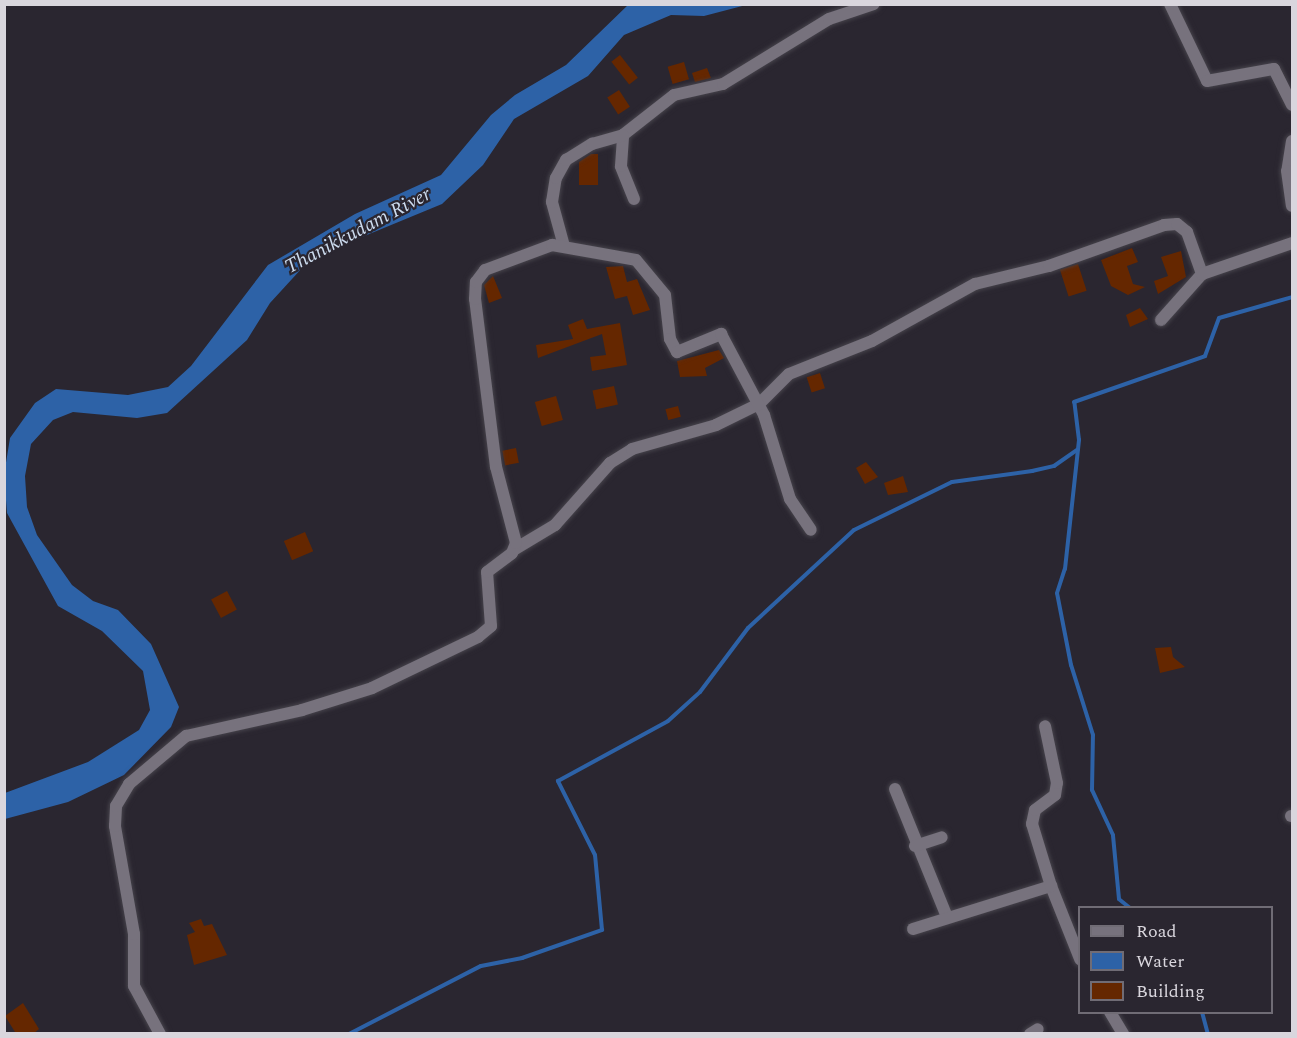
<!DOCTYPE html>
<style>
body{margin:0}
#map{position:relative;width:1297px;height:1038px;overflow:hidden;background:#2a2630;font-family:Spectral,serif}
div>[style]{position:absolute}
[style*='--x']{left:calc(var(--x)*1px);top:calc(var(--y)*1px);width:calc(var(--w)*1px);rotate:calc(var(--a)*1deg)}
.water>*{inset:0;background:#2d62a7}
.stream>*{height:4px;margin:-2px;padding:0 2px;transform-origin:2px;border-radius:2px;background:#2d62a7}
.building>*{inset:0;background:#652700;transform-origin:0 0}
.roads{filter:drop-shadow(0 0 2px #46434b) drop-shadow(0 0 2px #46434b)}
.minor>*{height:12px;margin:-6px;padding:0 6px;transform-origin:6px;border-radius:6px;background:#77727d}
span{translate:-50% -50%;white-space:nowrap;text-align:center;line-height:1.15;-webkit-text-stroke:4.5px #2a2630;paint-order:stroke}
.water-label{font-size:20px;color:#ccdbee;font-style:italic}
.frame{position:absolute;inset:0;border:6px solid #d9d6dd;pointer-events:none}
.legend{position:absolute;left:1078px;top:906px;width:195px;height:108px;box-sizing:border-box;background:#2a2630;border:2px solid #706c75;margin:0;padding:8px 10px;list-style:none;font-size:18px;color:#d9d6dd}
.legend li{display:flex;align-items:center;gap:12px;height:30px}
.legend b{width:30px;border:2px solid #706c75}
</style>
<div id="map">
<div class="water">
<div style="clip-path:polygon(628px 5px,746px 5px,704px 16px,671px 15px,624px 35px,588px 76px,514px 119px,483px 165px,442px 204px,333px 249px,303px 267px,270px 303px,247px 340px,167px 413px,137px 418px,73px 412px,53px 420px,31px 444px,25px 476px,27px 507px,37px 535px,72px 585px,93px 601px,118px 610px,151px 644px,179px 707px,171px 727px,124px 775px,68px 802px,5px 819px,5px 793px,88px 762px,139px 730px,150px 710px,143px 671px,102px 631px,58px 606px,7px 513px,4px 475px,10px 438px,35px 403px,56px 389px,128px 395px,168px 387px,191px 366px,268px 265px,355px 214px,441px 175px,491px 115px,515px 95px,566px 65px)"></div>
</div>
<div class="stream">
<div style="--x:1130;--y:908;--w:14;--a:-141"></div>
<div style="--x:1119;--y:899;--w:64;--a:-95.4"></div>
<div style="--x:1113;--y:835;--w:50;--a:-115"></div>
<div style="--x:1092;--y:790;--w:55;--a:-89"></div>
<div style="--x:1093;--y:735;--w:73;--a:-107.4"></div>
<div style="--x:1071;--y:665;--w:73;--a:-101"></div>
<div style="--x:1057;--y:593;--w:25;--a:-72"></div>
<div style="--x:1065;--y:569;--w:130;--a:-83.8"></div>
<div style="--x:1079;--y:440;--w:38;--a:-97"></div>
<div style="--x:1074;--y:402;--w:139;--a:-19.3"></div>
<div style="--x:1205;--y:356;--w:40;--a:-69.8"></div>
<div style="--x:1219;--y:318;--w:76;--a:-16"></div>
<div style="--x:1202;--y:1012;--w:23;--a:75"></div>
<div style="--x:349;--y:1034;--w:148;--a:-27.3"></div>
<div style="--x:481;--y:966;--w:42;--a:-11"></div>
<div style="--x:522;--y:958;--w:85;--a:-19.3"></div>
<div style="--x:602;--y:930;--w:75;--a:-95.3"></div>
<div style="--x:595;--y:855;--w:83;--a:-116.6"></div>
<div style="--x:558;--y:781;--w:125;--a:-28.6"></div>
<div style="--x:668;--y:721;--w:43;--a:-42.2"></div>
<div style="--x:700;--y:692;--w:80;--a:-53.1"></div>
<div style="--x:748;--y:628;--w:144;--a:-42.8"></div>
<div style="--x:854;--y:530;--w:109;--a:-26.1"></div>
<div style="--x:952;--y:482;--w:81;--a:-7.8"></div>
<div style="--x:1032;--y:471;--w:23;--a:-13"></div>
<div style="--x:1054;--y:466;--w:29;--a:-35"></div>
</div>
<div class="building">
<div style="left:620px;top:55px;width:29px;height:11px;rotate:52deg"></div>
<div style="left:684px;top:62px;width:18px;height:17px;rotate:74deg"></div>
<div style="clip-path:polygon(707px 68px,711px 78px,695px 82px,692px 73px)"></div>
<div style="left:619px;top:90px;width:20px;height:14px;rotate:57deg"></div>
<div style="clip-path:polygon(591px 154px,598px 154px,598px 185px,579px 185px,579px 162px)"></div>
<div style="clip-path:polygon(1132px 248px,1138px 262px,1127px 266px,1133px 284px,1145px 287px,1128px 295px,1111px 286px,1101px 260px)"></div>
<div style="clip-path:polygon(1181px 251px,1186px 277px,1158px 294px,1154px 281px,1168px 276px,1161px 257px)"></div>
<div style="left:1078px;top:264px;width:28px;height:19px;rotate:72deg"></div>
<div style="clip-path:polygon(623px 266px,627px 282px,637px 279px,650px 310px,633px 315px,627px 296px,615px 299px,606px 267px)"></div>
<div style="clip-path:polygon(493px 276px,502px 298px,489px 303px,484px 285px)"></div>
<div style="clip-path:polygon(1140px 308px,1148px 319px,1130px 327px,1126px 315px)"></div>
<div style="clip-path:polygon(583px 319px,587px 329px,620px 323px,627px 365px,592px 371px,590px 357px,606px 355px,602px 334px,538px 358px,536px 345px,573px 339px,568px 325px)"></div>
<div style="clip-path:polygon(719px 350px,724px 358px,705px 368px,707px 376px,680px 377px,677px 361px)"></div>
<div style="left:820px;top:373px;width:16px;height:14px;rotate:72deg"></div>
<div style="left:614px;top:386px;width:19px;height:22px;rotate:78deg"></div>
<div style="left:556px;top:396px;width:25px;height:22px;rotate:74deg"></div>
<div style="left:678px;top:406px;width:11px;height:13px;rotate:75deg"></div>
<div style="left:516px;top:448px;width:15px;height:14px;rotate:79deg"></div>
<div style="clip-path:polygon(866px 462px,878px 477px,865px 484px,856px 468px)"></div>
<div style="clip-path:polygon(903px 476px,908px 492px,888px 495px,884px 483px)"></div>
<div style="left:305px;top:532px;width:21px;height:23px;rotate:67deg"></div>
<div style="left:227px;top:591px;width:21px;height:18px;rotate:62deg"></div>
<div style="clip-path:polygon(1171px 647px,1173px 657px,1185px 667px,1160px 673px,1155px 648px)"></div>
<div style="clip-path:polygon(201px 919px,204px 926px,212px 924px,227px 955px,194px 965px,187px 935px,195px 932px,189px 923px)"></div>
<div style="clip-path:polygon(23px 1003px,39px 1029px,33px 1034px,15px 1032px,5px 1016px)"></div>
</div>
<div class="roads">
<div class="minor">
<div style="--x:1170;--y:4;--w:85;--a:64.3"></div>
<div style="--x:1207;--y:81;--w:68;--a:-10.2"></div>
<div style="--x:1274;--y:69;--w:40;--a:63.4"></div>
<div style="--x:1292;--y:141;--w:30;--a:99"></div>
<div style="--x:1287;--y:171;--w:35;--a:82"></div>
<div style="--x:634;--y:199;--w:35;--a:-112"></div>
<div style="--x:621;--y:166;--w:31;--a:-86"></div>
<div style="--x:623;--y:135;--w:65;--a:-38.1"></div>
<div style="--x:674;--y:95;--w:50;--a:-12.7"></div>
<div style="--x:723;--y:84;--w:124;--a:-31.5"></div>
<div style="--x:829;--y:19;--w:47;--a:-18.4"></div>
<div style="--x:564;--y:246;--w:46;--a:-105.3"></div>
<div style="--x:552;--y:202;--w:24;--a:-81"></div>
<div style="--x:556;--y:178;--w:21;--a:-61"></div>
<div style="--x:566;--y:160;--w:31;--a:-32"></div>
<div style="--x:592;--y:144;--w:32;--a:-16"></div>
<div style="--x:1161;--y:320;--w:62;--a:-48.3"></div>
<div style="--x:515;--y:549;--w:47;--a:-31"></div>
<div style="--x:555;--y:525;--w:83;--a:-48.4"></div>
<div style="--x:610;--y:463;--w:26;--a:-32"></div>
<div style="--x:632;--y:449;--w:87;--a:-15.9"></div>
<div style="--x:716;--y:425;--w:48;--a:-26"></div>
<div style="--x:759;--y:404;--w:42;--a:-45"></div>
<div style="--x:789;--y:374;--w:89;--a:-21.7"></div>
<div style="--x:872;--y:341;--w:118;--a:-29"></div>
<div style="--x:975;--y:284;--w:76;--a:-13.7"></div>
<div style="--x:1049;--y:266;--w:122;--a:-19.6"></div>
<div style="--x:1164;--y:225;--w:13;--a:-4"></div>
<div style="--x:1177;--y:224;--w:13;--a:39"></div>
<div style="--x:1187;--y:232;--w:45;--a:70.3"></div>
<div style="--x:1202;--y:274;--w:95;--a:-19"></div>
<div style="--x:895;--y:789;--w:138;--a:67.9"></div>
<div style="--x:1291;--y:816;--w:1;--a:0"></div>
<div style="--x:915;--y:846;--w:28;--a:-18"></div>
<div style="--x:1051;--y:886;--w:79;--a:68.3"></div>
<div style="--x:913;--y:929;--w:145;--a:-17.3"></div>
<div style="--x:1051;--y:886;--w:65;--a:-107"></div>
<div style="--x:1032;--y:824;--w:14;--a:-78"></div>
<div style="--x:1035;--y:810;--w:25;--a:-37"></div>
<div style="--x:1055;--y:795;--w:12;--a:-81"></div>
<div style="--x:1057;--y:783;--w:58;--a:-101.9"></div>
<div style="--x:1110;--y:1012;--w:26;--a:59"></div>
<div style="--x:160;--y:1034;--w:55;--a:-118.4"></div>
<div style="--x:134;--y:986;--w:52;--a:-90"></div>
<div style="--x:134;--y:934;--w:110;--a:-100"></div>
<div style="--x:115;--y:826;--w:20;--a:-87"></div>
<div style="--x:116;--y:806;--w:26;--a:-59"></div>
<div style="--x:129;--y:784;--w:75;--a:-40.1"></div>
<div style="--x:186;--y:736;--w:119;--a:-12.6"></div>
<div style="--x:302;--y:710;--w:73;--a:-17.4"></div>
<div style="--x:372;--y:688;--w:118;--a:-25.7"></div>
<div style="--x:478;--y:637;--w:17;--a:-40"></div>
<div style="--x:491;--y:626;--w:54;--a:-94.2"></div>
<div style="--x:487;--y:572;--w:31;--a:-37"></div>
<div style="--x:512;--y:553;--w:11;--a:-68"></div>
<div style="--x:516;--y:543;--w:79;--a:-104.7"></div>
<div style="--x:496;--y:467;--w:169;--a:-97.1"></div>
<div style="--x:475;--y:299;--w:17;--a:-87"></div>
<div style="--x:476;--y:282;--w:15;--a:-53"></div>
<div style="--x:485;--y:270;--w:72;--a:-20.5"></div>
<div style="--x:552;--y:245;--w:85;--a:10.1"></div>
<div style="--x:636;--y:260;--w:45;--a:50.4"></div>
<div style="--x:665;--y:295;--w:44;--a:83.5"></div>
<div style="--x:670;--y:339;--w:15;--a:62"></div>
<div style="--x:677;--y:352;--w:48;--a:-22.2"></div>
<div style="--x:721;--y:334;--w:92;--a:62"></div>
<div style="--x:764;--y:415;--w:88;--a:72.8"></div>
<div style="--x:790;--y:499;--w:37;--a:56"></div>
<div style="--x:1030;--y:1034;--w:9;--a:-32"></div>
</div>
</div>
<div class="water-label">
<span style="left:358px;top:231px;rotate:-28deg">Thanikkudam River</span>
</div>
<div class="frame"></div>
<ul class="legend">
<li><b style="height:8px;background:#77727d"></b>Road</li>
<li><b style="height:16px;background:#2d62a7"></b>Water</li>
<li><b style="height:16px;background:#652700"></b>Building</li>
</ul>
</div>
